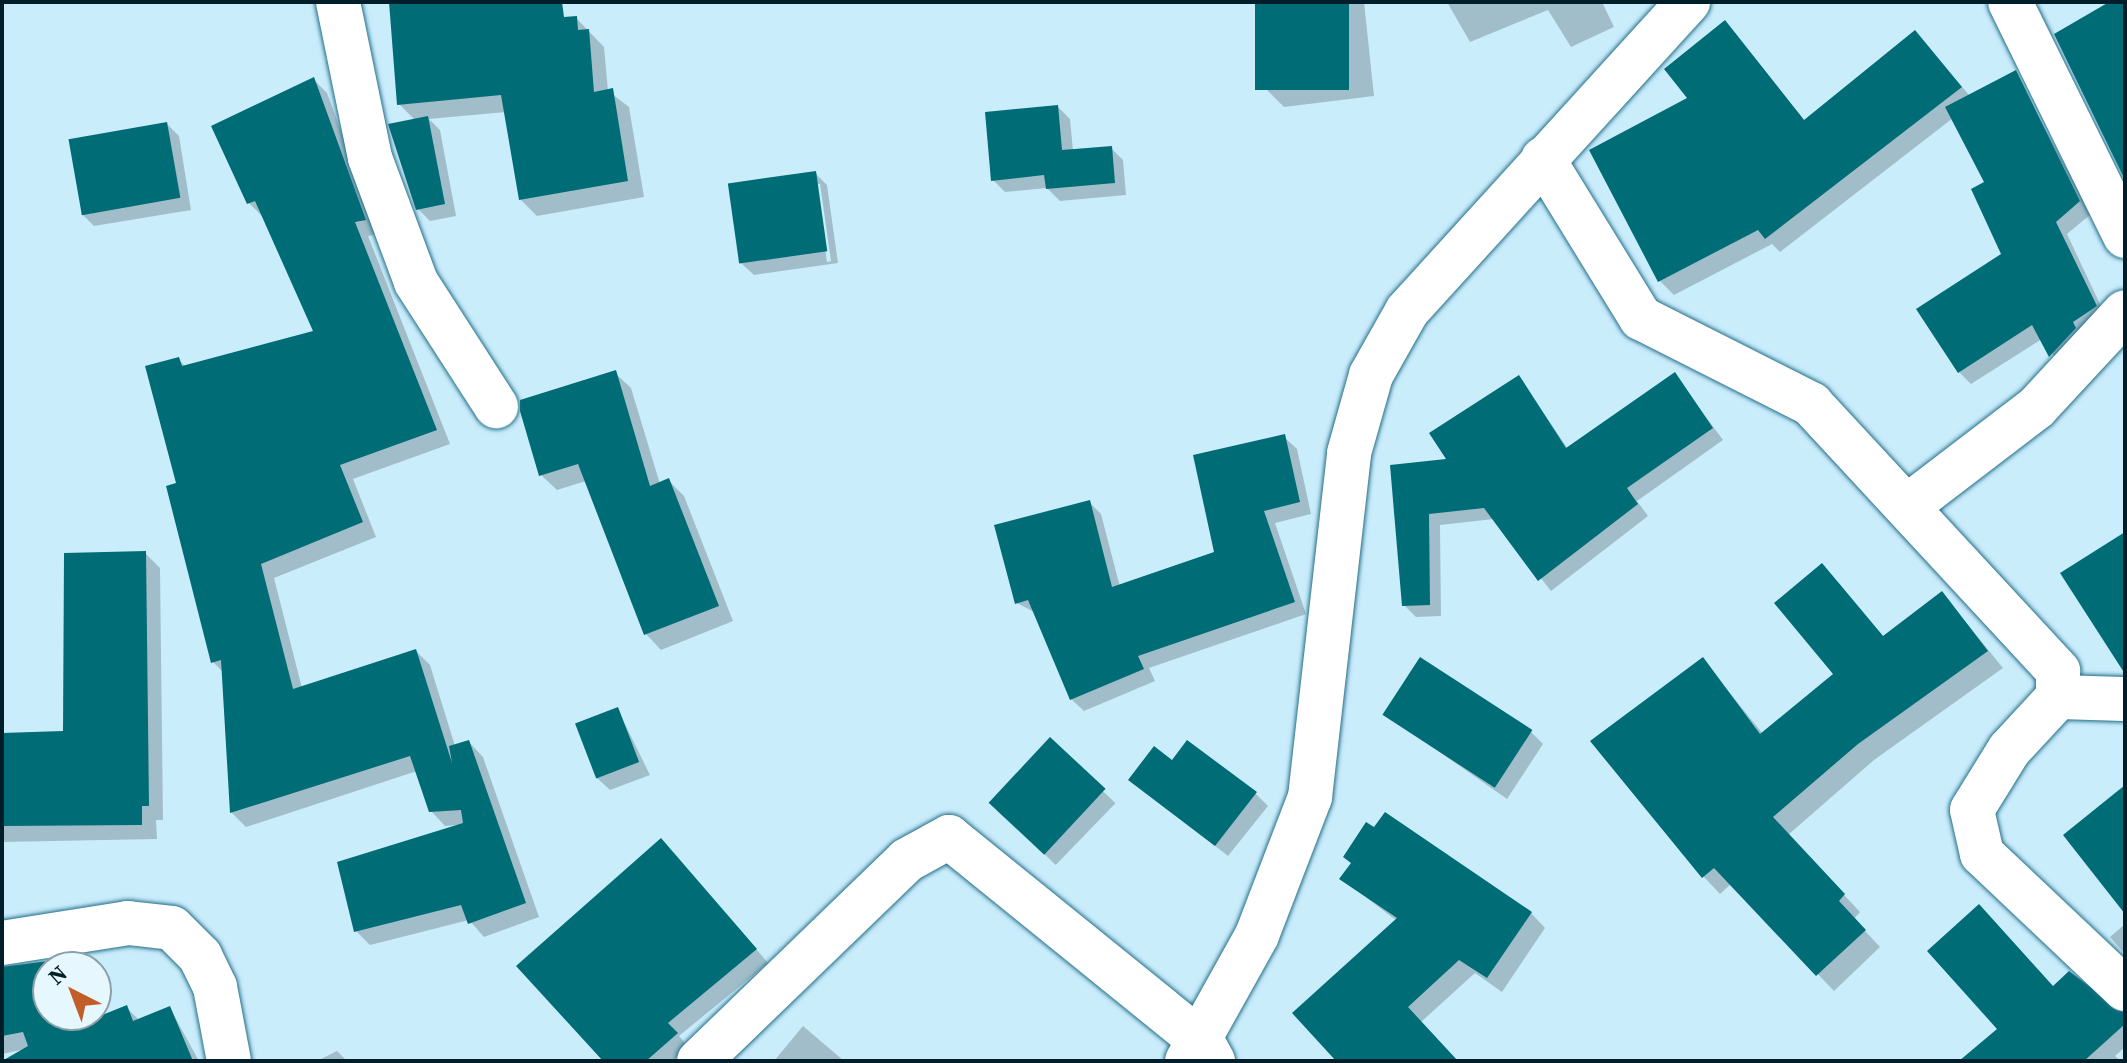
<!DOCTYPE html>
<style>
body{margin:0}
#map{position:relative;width:2127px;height:1063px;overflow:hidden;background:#caedfc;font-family:"Source Serif 4",serif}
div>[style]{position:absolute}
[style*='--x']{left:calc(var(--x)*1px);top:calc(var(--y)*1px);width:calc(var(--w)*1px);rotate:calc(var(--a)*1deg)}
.shadow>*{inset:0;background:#0003;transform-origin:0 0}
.building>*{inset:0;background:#006c75;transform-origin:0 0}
.roads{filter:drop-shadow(0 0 2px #236f89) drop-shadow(0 0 2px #236f89)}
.minor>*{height:44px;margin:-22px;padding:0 22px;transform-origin:22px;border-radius:22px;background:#fff}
span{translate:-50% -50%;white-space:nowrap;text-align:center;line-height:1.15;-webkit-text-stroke:8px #e6f7fe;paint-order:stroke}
.frame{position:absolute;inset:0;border:4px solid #001e29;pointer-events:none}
.north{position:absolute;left:32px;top:951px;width:80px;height:80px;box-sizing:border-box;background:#e6f7fe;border:2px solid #8aa0a9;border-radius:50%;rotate:318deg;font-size:22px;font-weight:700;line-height:32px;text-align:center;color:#001e29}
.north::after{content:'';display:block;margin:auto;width:28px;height:36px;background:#c15d28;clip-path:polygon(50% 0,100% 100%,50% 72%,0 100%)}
</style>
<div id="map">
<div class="shadow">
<div style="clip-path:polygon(1257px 2px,1364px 2px,1374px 96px,1284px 107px,1266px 89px)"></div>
<div style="clip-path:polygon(1447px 2px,1602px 2px,1614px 27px,1571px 47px,1548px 10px,1470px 42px)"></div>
<div style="clip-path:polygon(2113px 2px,2125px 12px,2125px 175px,2056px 35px)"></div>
<div style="clip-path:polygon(576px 18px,604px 47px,608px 91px,629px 107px,644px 197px,537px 216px,520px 199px,506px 112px,429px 119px,440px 130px,456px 216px,430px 221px,418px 209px,415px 120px,399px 104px)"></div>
<div style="clip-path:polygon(1725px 23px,1806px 122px,1915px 33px,1970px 96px,2015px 73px,2091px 214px,2067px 234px,2107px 319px,2063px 368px,2042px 339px,1971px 384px,1959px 372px,2003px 255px,1987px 183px,1953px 118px,1780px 252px,1772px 244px,1674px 295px,1660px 281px,1690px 98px)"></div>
<div style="clip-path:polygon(313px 79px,327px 93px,379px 234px,368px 236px,450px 444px,353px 479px,376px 537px,274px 578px,302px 688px,416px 651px,430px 665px,455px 746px,469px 742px,483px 757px,539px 917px,484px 937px,469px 920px,370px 945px,356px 931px,458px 825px,445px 826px,431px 811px,417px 771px,246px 827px,232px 813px,223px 672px,213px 662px,178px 484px,179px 360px,186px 367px,315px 332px,263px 217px,249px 203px)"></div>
<div style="clip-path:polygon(1058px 107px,1070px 119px,1073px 151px,1111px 148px,1123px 160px,1126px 195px,1060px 201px,1047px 188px,1005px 192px,993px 180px)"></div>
<div style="clip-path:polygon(167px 124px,179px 136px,191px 210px,94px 226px,81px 213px)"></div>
<div style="clip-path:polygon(evenodd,815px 173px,827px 185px,838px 263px,754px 275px,741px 263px,815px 173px,816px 184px,820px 184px,831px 261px,827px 262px,816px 184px)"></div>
<div style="clip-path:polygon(615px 373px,631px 388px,660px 484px,669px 481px,684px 496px,733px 621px,661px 650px,646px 634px,586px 481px,557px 490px,541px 475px)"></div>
<div style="clip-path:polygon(1675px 375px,1723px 440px,1637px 501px,1648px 516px,1551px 591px,1494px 519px,1440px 525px,1441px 616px,1416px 617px,1404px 605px,1392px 466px,1450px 461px,1519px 377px,1568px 449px)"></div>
<div style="clip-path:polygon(1284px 437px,1297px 449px,1311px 514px,1275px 523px,1306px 614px,1149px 668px,1155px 681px,1084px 711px,1071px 699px,1036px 613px,1017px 603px,1089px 502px,1101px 514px,1120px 587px,1217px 553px)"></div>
<div style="clip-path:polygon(145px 553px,160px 568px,163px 820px,156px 820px,157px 839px,2px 842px,2px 735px,65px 733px)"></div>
<div style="clip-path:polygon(1838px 582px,1884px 637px,1942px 593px,2003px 668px,1874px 760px,1788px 835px,1860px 912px,1854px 919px,1880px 947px,1834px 991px,1731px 884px,1720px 894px,1704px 877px,1593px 742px,1703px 660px,1763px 734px,1836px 674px)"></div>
<div style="clip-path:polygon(618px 710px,650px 775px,610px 790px,597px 778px)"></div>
<div style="clip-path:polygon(1385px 714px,1531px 732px,1543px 744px,1507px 799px)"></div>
<div style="left:1050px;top:740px;width:91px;height:86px;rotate:44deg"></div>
<div style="clip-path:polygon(1173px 762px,1255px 793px,1268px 806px,1228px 856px,1131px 780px)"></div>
<div style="clip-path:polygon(673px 853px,768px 963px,679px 1036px,688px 1047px,672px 1061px,605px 1061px)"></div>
<div style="clip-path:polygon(1342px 879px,1531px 913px,1545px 928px,1502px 992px,1475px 973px,1421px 1022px,1456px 1061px,1338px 1061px,1397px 921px)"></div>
<div style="clip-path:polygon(2125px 924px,2125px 954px,2110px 937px)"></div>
<div style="clip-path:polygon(62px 961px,69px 967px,48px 967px,48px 1015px,82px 1015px,84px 1025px,126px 1007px,140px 1021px,170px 1008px,199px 1061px,35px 1061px,30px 1048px,2px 1054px,2px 966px)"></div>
<div style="clip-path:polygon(2054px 988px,2125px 1013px,2125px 1047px,2115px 1056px,2121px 1061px,1963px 1061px)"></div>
<div style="clip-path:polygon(803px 1026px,844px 1061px,774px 1061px)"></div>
<div style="clip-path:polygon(337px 1051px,347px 1061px,317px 1061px)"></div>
</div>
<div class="building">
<div style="clip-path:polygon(389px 2px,562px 2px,564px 17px,577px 16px,578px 30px,589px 29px,594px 92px,613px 88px,628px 181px,519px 200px,501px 95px,397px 105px)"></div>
<div style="left:1255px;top:2px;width:94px;height:88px"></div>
<div style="clip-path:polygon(2109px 2px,2125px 2px,2123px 176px,2054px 34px)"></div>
<div style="clip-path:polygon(1725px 20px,1804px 120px,1915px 30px,1962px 87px,1765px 239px,1758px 230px,1658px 282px,1589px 150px,1687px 98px,1664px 69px)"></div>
<div style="clip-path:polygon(2016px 70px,2080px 201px,2056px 222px,2097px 306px,2073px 322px,2076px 328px,2049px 357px,2032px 325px,1958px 373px,1916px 309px,2001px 254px,1971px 189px,1984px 182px,1945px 107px)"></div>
<div style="clip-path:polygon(314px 77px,366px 220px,355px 222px,437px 430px,340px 465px,363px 522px,261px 564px,293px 689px,416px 649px,452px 763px,449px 746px,469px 740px,526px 903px,468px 924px,461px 905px,354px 932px,337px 862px,463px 823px,461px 810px,429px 812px,410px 756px,230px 813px,221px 660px,211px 663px,166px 486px,176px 483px,145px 366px,179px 357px,182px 366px,313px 331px,255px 201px,247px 204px,211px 126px)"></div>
<div style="clip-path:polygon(1058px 105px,1062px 150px,1112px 146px,1115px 183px,1046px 189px,1044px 175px,991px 181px,985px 112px)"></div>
<div style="clip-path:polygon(428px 116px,445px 204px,416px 210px,388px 124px)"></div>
<div style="left:167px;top:122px;width:77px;height:100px;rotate:80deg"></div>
<div style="left:816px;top:171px;width:81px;height:89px;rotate:82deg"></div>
<div style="clip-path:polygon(616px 370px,650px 486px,669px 478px,719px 606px,644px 635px,578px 464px,539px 476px,520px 411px,520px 400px)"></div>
<div style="clip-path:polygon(1675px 372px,1713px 428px,1627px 488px,1638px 504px,1538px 581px,1484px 508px,1429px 514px,1430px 605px,1402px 606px,1390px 465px,1446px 459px,1429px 433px,1519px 375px,1566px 448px)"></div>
<div style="clip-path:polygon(1285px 434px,1300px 502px,1264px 511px,1295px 602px,1138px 656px,1144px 669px,1070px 700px,1028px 600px,1015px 604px,994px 525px,1090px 500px,1112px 587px,1214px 552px,1193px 455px)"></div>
<div style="clip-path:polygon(2125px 532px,2125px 674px,2060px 573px)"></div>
<div style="clip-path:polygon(146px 551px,149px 806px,142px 806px,142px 825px,2px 826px,2px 733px,63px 731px,64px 553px)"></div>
<div style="clip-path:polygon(1822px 563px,1883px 636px,1942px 591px,1988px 651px,1858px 744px,1773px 817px,1845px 894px,1839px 901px,1866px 930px,1816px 976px,1714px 868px,1702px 878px,1590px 741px,1703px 657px,1760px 734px,1833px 674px,1774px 603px)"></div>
<div style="left:1420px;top:657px;width:134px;height:69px;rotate:33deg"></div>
<div style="left:618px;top:707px;width:59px;height:46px;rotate:69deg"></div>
<div style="left:1050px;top:737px;width:76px;height:90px;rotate:43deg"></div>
<div style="clip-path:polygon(1187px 740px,1257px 792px,1215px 846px,1128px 780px,1154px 746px,1172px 760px)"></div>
<div style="clip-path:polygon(2125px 785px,2125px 914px,2063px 835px)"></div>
<div style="clip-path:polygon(1385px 812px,1532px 912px,1487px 978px,1459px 960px,1408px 1007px,1458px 1061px,1336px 1061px,1292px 1013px,1397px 918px,1339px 879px,1351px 863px,1343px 857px,1366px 822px,1374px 827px)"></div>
<div style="clip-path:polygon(661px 838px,757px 949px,668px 1023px,678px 1033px,646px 1061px,603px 1061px,516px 966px)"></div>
<div style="clip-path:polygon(1979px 904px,2053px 986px,2069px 971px,2125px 1013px,2125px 1024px,2084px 1061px,1959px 1061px,1997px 1029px,1927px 951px)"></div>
<div style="clip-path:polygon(63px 959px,65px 967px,48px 967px,48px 1015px,73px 1015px,75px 1026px,127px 1005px,133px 1021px,170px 1006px,193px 1061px,2px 1061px,28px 1046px,23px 1032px,2px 1036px,2px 967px)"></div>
</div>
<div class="roads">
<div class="minor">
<div style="--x:338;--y:2;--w:159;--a:78.4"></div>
<div style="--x:370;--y:158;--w:132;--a:69.6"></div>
<div style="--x:416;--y:282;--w:148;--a:57.2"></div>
<div style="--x:2010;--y:2;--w:261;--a:63.8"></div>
<div style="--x:1543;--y:159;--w:187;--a:58.4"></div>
<div style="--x:1641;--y:318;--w:191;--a:26.8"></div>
<div style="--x:1811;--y:404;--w:364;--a:47.2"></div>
<div style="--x:2058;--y:671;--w:26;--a:90"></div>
<div style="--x:2058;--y:697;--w:72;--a:132.8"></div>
<div style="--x:2009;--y:750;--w:70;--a:121.7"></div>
<div style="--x:1972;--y:810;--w:45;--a:77.2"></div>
<div style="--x:1982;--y:854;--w:197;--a:43.4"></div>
<div style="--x:1909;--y:505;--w:161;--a:-37.4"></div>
<div style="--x:2037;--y:407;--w:129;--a:-47.2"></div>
<div style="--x:2058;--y:697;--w:67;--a:1.7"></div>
<div style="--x:2;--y:943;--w:128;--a:-9"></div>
<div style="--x:128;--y:923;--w:44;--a:6.5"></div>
<div style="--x:172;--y:928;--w:40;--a:45"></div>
<div style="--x:200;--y:956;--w:34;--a:64"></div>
<div style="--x:215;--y:987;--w:75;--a:79.3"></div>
<div style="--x:699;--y:1061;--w:289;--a:-44"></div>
<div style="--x:907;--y:860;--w:48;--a:-28.7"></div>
<div style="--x:949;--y:837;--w:327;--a:39"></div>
<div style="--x:1203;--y:1043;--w:21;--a:61"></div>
<div style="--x:1187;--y:1061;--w:144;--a:-60.9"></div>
<div style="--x:1257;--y:935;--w:148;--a:-69"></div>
<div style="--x:1310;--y:797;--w:346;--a:-83.5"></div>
<div style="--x:1349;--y:453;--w:81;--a:-74.2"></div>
<div style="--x:1371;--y:375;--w:73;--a:-60.6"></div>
<div style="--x:1407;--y:311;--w:418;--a:-47.7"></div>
</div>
</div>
<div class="frame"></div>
<div class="north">N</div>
</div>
